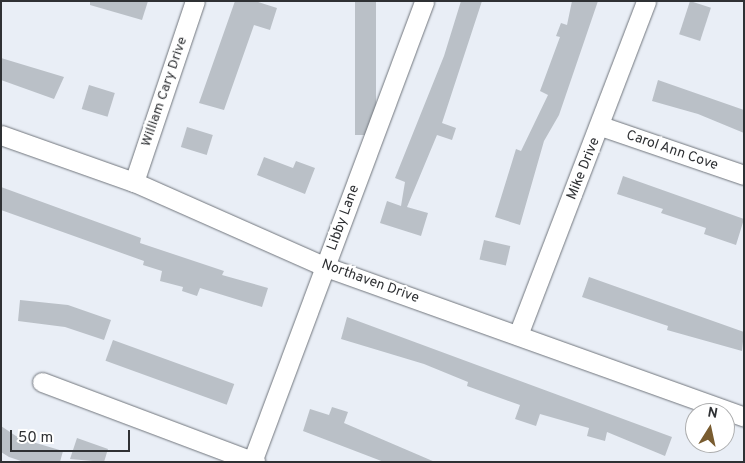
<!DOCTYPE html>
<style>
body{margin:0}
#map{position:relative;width:745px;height:463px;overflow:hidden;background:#e9eef6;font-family:Overpass,sans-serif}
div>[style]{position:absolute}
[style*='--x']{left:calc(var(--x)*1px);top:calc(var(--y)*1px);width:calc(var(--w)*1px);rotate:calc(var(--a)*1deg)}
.building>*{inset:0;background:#bac0c7;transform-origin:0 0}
.roads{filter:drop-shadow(0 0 1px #70757c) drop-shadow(0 0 1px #70757c)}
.street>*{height:19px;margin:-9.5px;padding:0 9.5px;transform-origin:9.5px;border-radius:9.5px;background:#fff}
span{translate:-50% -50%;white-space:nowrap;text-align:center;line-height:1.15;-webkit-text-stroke:4.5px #fff;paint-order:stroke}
.street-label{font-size:14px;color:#2f3134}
.frame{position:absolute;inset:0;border:2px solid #2f3134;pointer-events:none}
.north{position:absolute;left:685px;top:403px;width:50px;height:50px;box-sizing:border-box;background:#fff;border:1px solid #acadae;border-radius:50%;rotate:10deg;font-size:14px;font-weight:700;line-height:20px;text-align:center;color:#2f3134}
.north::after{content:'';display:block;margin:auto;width:18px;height:22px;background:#795c30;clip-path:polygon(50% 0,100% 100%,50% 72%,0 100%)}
.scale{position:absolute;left:10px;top:430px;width:120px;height:22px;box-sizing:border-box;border:2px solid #2f3134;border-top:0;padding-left:6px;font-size:15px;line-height:18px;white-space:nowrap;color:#2f3134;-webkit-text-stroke:4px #fff;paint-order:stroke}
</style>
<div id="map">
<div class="building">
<div style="clip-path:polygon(90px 1px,148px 1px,142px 20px,90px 5px)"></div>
<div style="clip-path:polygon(235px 1px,255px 1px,277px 8px,270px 30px,254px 25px,224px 110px,199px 103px)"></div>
<div style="left:355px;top:1px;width:21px;height:134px"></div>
<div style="clip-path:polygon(461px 1px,482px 1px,442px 123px,456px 128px,452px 140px,437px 135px,407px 207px,428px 213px,421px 236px,380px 223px,387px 201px,401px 206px,405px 182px,395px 178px,444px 56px)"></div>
<div style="clip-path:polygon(572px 1px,598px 1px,559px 115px,544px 141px,520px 225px,495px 217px,516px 149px,521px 151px,548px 95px,540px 91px,560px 37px,556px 36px,561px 23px,567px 25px)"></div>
<div style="left:690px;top:1px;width:22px;height:35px;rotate:18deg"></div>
<div style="clip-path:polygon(1px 58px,64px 77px,54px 99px,1px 80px)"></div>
<div style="clip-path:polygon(658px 80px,744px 110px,744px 133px,698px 114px,652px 101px)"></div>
<div style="left:89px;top:85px;width:27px;height:25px;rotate:17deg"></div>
<div style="left:187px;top:127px;width:27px;height:21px;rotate:17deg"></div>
<div style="clip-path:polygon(264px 157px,293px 168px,296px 161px,315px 168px,305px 194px,257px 175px)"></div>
<div style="clip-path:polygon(623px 176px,744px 219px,736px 245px,704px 234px,706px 228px,661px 213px,663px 209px,617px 194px)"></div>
<div style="clip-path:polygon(1px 187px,141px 238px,140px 243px,224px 271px,222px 275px,268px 288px,262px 307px,200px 288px,197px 296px,182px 291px,183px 287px,160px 281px,162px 271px,143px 265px,144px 261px,1px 210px)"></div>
<div style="left:484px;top:240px;width:27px;height:20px;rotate:13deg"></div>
<div style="clip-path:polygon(589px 277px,744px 332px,742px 351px,667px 330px,668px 326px,582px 297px)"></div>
<div style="clip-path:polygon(20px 300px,68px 305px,111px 320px,104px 340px,65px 327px,18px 321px)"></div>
<div style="clip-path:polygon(347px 317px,672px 437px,665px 456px,607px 432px,605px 441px,587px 436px,589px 428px,540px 414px,536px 426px,515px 419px,520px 405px,467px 386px,468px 382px,424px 364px,341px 339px)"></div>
<div style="left:113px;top:340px;width:129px;height:22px;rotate:20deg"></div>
<div style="clip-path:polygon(332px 407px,348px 412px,344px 423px,435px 462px,384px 462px,303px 431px,310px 409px,329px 415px)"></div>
<div style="clip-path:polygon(1px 426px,19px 438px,63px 451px,60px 462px,24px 462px,9px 457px,1px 452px)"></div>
<div style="clip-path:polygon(77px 438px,108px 449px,104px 462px,70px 459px)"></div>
</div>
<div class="roads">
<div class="street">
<div style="--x:601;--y:126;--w:151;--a:18.9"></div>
<div style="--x:1;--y:135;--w:141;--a:19.5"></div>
<div style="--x:134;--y:182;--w:210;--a:23.9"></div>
<div style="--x:326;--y:267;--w:444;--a:19.7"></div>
<div style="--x:134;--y:182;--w:191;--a:-71.4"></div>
<div style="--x:518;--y:335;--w:358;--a:-69"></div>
<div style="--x:42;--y:382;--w:228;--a:20.6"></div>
<div style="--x:252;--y:462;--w:492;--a:-69.5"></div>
</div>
</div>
<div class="street-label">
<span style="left:165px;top:92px;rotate:-71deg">William Cary Drive</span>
<span style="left:672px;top:151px;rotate:19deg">Carol Ann Cove</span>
<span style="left:584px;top:169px;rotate:-68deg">Mike Drive</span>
<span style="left:344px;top:218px;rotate:-70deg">Libby Lane</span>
<span style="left:370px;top:282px;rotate:20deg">Northaven Drive</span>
</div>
<div class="frame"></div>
<div class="north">N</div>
<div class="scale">50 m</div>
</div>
